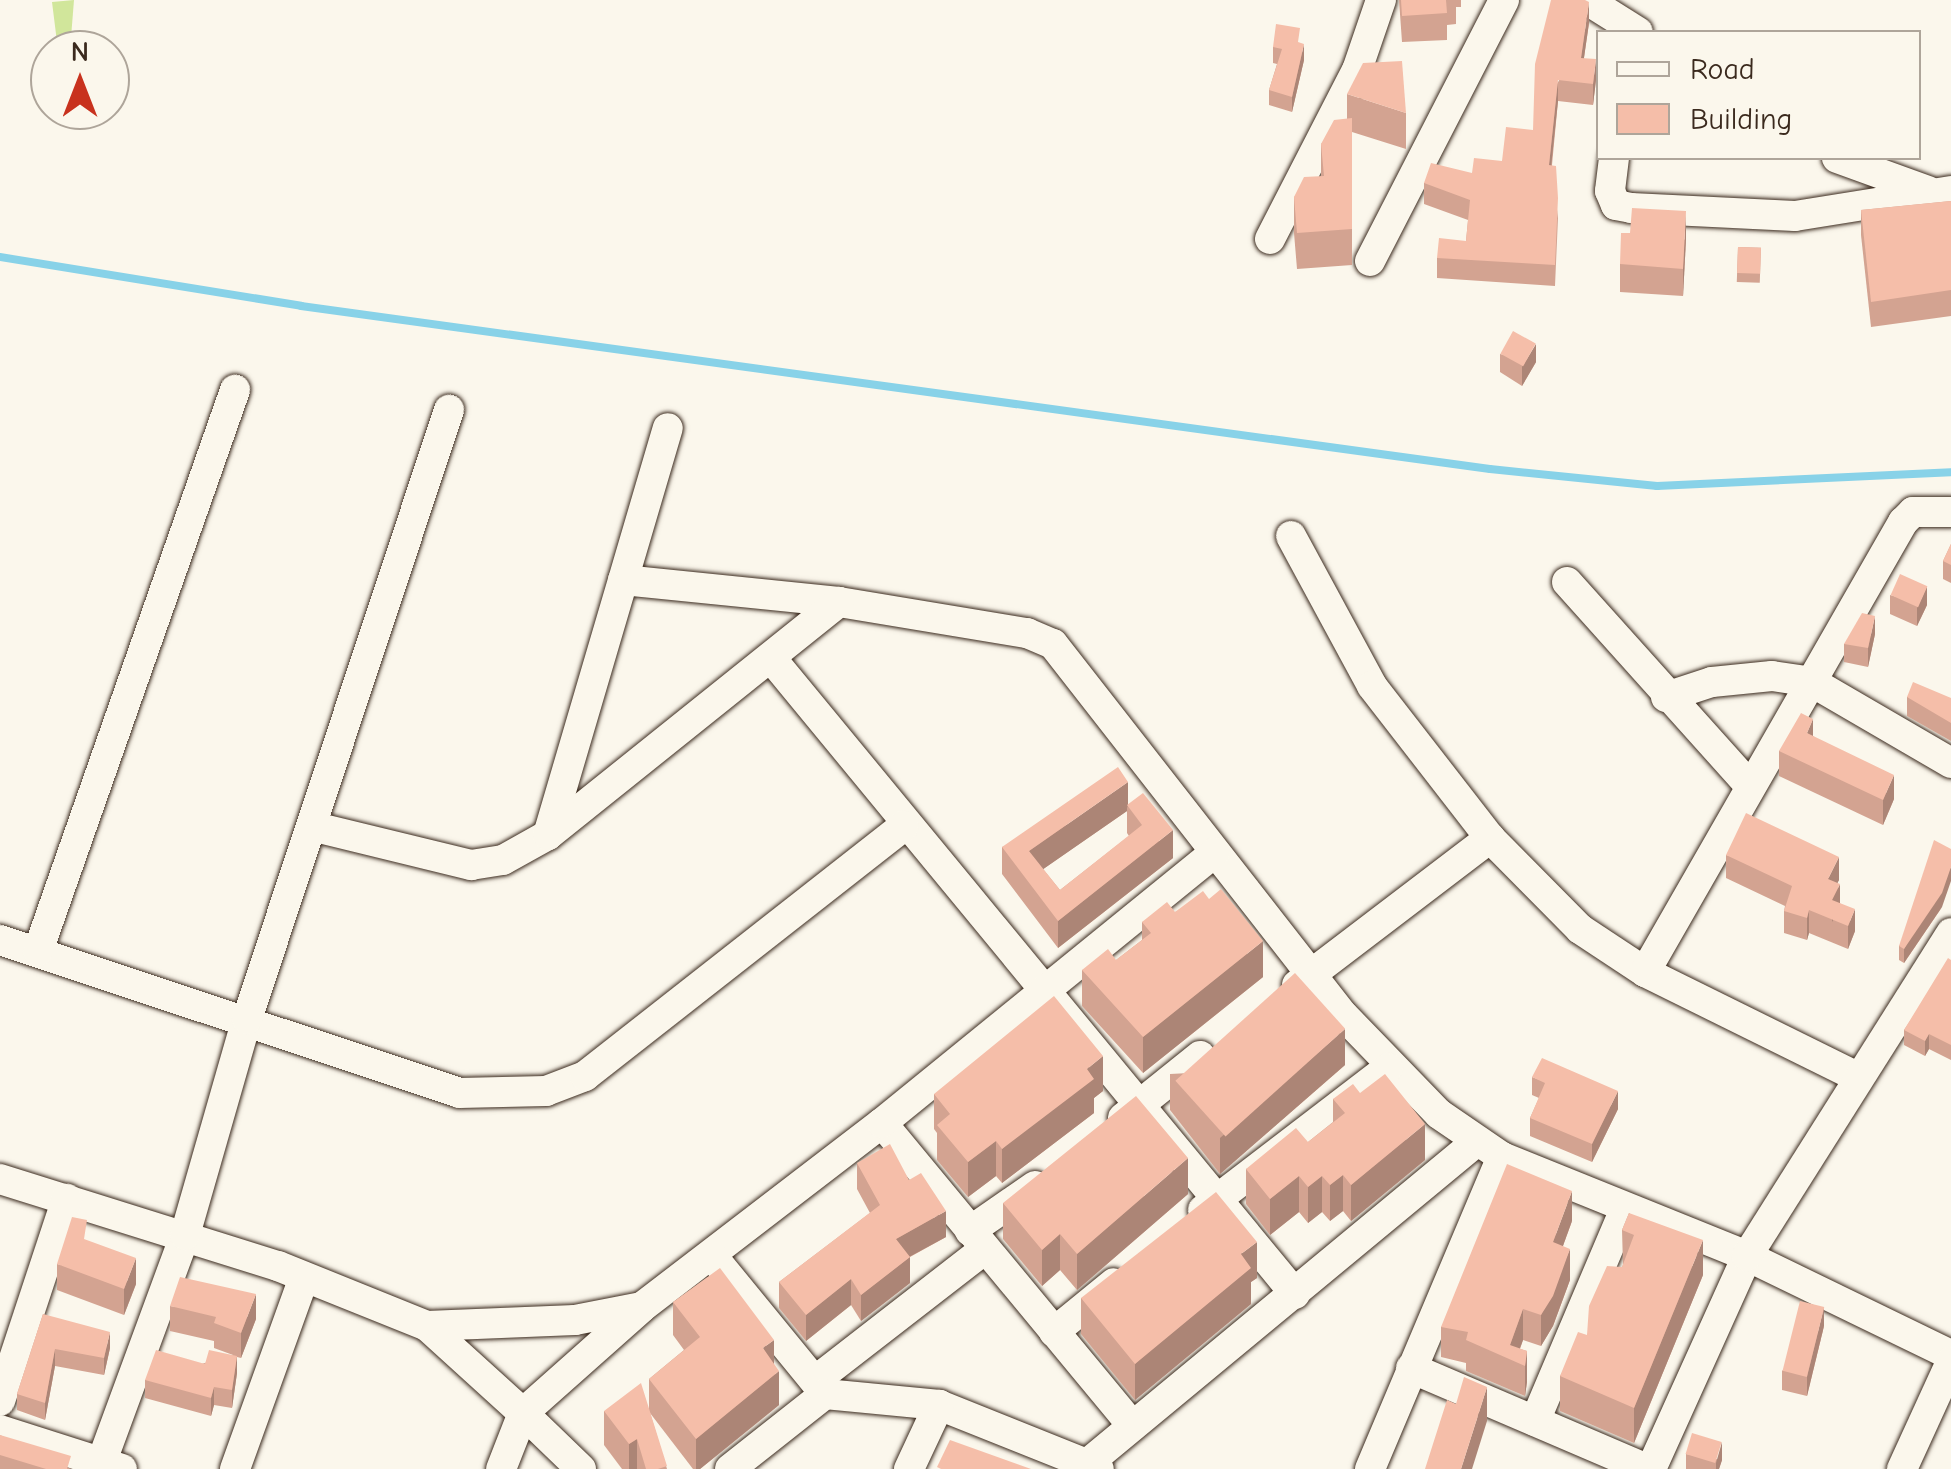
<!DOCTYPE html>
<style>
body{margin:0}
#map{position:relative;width:1951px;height:1469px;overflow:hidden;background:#fbf7ec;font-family:"Comic Neue",sans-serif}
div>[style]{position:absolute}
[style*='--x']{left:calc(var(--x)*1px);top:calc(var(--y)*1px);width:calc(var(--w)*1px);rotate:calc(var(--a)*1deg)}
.green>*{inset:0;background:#d1e69b}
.stream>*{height:8px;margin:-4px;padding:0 4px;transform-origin:4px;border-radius:4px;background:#88d2e8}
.roads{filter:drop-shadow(0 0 2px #3b2a1e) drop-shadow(0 0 2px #3b2a1e)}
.street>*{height:30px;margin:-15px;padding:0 15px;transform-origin:15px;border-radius:15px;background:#fbf7ec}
.wall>*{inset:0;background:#d3a391;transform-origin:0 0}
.shaded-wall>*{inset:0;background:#ac8576}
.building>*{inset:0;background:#f5bea9;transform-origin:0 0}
span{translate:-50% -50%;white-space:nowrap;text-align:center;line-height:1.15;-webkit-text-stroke:9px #fbf7ec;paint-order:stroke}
.legend{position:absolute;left:1596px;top:30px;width:325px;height:130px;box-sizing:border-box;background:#fbf7ec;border:2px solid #aea59a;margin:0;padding:12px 18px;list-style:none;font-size:30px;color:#3b2a1e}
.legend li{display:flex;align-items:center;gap:20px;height:50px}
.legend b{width:50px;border:2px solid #aea59a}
.north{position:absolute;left:30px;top:30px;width:100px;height:100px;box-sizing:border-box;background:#fbf7ec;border:2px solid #aea59a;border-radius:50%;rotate:0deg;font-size:28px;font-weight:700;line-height:40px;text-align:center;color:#3b2a1e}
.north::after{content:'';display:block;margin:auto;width:35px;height:45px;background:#c8321e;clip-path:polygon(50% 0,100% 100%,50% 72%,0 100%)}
</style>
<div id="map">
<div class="green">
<div style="clip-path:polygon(74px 0,70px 50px,58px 50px,52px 2px)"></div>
</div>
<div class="stream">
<div style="--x:0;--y:257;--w:305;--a:9.2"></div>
<div style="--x:301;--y:306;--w:1200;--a:7.81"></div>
<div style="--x:1490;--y:469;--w:168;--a:5.8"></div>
<div style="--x:1657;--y:486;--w:294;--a:-2.7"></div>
</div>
<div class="roads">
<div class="street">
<div style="--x:1587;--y:0;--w:60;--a:32.1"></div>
<div style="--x:1614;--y:158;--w:33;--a:97"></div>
<div style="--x:1610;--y:191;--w:15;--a:67"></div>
<div style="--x:1616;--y:205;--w:15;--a:11"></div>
<div style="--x:1631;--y:208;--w:164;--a:2.8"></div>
<div style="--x:1795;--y:216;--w:158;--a:-9.1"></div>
<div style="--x:1837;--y:158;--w:97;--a:19.9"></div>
<div style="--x:1270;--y:239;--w:190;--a:-62.8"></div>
<div style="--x:1357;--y:70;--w:74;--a:-71.1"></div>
<div style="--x:1370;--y:261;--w:293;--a:-62.8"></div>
<div style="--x:1291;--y:536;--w:170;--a:61.6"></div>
<div style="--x:1372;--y:686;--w:192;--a:52.2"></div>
<div style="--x:1490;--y:838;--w:128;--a:45.3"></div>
<div style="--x:1580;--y:929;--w:78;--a:33.5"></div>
<div style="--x:1645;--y:972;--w:237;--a:26.3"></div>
<div style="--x:623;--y:580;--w:217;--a:5.8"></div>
<div style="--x:839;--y:602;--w:191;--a:9.4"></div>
<div style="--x:1027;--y:633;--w:28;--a:23"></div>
<div style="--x:1053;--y:644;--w:472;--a:52"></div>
<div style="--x:1344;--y:1016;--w:136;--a:45.9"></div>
<div style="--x:1439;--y:1114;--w:76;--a:34.3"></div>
<div style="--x:1502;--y:1157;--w:264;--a:22"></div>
<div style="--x:1747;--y:1256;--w:227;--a:25.9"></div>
<div style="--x:1567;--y:582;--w:271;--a:48.1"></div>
<div style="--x:771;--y:658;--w:824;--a:50.51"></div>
<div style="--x:1666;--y:697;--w:48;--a:-18.1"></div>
<div style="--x:1712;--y:682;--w:60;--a:-5.7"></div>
<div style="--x:1772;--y:676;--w:40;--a:8.5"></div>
<div style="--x:1812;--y:682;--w:161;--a:30.2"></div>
<div style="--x:315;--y:827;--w:161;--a:13.7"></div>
<div style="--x:471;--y:865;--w:32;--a:-9"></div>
<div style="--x:503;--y:860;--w:51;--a:-29.1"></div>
<div style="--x:548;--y:835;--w:373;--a:-38.7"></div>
<div style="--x:548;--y:835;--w:424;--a:-73.6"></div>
<div style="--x:0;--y:940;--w:484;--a:18.4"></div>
<div style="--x:459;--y:1093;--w:87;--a:-1.3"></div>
<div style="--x:546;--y:1091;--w:42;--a:-21"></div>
<div style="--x:585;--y:1076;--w:405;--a:-38.1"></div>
<div style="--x:38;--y:951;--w:595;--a:-70.65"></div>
<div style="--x:1645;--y:972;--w:519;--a:-60.17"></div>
<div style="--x:1903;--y:522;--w:14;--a:-45"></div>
<div style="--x:1913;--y:512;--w:38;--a:0"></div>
<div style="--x:1297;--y:985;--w:243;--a:-37.3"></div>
<div style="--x:1123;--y:1118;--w:99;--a:-38.8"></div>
<div style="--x:882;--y:1123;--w:393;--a:50.4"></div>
<div style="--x:0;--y:1179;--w:291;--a:17.4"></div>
<div style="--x:278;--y:1266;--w:161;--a:21.9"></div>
<div style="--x:427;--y:1326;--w:148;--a:-2.3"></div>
<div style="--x:575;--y:1320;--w:68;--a:-11"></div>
<div style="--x:642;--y:1307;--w:302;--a:-37.5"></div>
<div style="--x:882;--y:1123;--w:429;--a:-39.1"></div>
<div style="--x:1203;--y:1210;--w:233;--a:-37.5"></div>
<div style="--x:970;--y:1231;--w:79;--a:-34.7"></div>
<div style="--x:713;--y:1257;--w:177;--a:50.7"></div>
<div style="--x:427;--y:1326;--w:130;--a:42.2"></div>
<div style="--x:523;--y:1413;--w:60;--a:111.4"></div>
<div style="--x:1054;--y:1332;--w:77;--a:-39.2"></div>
<div style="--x:1411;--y:1368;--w:257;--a:23.2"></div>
<div style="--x:816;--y:1380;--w:214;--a:-37.8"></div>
<div style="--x:0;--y:1401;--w:213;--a:-71.7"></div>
<div style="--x:1535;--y:1421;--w:230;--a:-67"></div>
<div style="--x:0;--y:1430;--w:128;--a:17.7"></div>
<div style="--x:1087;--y:1464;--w:505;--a:-39.62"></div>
<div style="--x:99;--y:1469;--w:249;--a:-69.8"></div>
<div style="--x:185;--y:1235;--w:225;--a:-74"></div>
<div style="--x:247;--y:1019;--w:642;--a:-71.65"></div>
<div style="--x:235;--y:1469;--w:204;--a:-70.2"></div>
<div style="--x:581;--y:1469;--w:81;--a:-136"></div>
<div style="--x:523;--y:1413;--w:157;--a:-41.6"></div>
<div style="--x:730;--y:1469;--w:121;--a:-38.3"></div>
<div style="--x:825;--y:1394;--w:115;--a:5.5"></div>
<div style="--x:939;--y:1405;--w:172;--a:21.8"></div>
<div style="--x:909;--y:1469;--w:71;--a:-64.9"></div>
<div style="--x:1370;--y:1469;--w:339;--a:-67.1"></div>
<div style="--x:1651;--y:1469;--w:234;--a:-65.7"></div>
<div style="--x:1747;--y:1256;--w:382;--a:-57.7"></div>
<div style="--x:1902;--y:1469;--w:118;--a:-65.4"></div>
</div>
</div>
<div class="wall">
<div style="clip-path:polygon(1399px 0,1461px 0,1461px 7px,1456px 7px,1456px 24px,1447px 25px,1447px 40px,1402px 42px)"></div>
<div style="clip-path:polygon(1589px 23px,1584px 58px,1596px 80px,1593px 105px,1558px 101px,1552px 165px,1558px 218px,1555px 286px,1437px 278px,1437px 258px,1466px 241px,1468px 220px,1424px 204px,1424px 183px,1472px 173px,1502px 161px,1533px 130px)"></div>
<div style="clip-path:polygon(1300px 43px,1304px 60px,1292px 112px,1269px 105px,1269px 90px,1277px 64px,1273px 63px,1273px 47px)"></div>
<div style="clip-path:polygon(1347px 94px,1406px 113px,1406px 149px,1352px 132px,1352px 265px,1297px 269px,1294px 233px,1294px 197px,1321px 176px,1321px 144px,1347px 119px)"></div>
<div style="clip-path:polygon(1951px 201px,1951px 316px,1871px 327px,1861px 235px,1861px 210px)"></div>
<div style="clip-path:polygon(1686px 239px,1683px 296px,1620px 292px,1620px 264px)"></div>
<div style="left:1738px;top:247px;width:23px;height:35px;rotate:2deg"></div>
<div style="clip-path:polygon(1500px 354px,1536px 362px,1522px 386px,1500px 372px)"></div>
<div style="clip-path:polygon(1951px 544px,1951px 583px,1943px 579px,1943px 561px)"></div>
<div style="clip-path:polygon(1890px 595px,1927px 605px,1917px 626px,1890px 614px)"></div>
<div style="clip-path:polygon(1875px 634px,1868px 667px,1844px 662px,1844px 644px)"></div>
<div style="clip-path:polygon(1907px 697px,1951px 698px,1951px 741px,1907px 716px)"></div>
<div style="clip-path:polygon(1813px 736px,1894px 799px,1883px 825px,1779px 776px,1779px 751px)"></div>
<div style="clip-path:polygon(evenodd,1128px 804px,1173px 858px,1058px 948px,1002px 874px,1002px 847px,1128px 804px,1127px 811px,1127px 833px,1129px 836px,1060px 890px,1043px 869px,1127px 811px)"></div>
<div style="clip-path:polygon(1726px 855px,1839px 880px,1837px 883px,1840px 903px,1855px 931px,1848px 949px,1809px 933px,1807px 940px,1784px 933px,1784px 911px,1785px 906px,1726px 878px)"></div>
<div style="clip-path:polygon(1209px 899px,1263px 977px,1143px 1073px,1082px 1006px,1082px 970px,1116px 960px,1142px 940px,1142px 922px,1175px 912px)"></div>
<div style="clip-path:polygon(1942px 907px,1904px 963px,1899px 960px,1899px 946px)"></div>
<div style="clip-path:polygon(1951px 960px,1951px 1060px,1929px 1049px,1925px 1056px,1904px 1045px,1904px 1030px)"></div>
<div style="clip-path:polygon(1345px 1065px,1220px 1174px,1170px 1110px,1170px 1074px)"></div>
<div style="clip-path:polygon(1532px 1077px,1618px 1109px,1592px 1162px,1530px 1136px,1530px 1118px,1539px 1098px,1532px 1095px)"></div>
<div style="clip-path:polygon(1103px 1091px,1094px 1098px,1094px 1113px,1002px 1183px,996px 1176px,968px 1197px,937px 1160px,937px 1133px,934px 1129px,934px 1094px)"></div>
<div style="clip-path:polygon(1360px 1093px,1425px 1160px,1351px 1221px,1343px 1211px,1330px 1221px,1322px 1212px,1308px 1223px,1299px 1212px,1270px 1235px,1246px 1204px,1246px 1169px,1308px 1142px,1333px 1122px,1333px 1099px)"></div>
<div style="clip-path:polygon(857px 1163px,909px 1180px,946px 1237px,910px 1257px,910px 1283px,861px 1321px,851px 1305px,806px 1341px,779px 1308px,779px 1282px,870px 1213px,857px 1189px)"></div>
<div style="clip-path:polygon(1188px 1194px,1077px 1290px,1060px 1270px,1042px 1286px,1003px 1239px,1003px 1203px)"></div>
<div style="clip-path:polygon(1629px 1213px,1703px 1275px,1634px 1443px,1560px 1411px,1560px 1376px,1587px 1335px,1623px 1265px,1622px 1230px)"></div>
<div style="clip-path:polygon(1572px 1221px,1563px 1246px,1570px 1280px,1553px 1326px,1541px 1346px,1523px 1340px,1520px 1349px,1527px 1351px,1527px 1382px,1525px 1396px,1466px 1371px,1466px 1363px,1441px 1357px,1441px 1327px)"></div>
<div style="clip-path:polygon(57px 1264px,136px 1284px,124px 1315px,57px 1290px)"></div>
<div style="clip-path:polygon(1257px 1278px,1251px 1282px,1251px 1304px,1135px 1400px,1081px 1334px,1081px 1298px)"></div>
<div style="clip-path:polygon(673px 1302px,774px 1364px,779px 1405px,700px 1469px,693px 1469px,650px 1413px,667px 1469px,622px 1469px,604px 1445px,604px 1411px,649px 1410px,649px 1379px,684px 1350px,673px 1335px)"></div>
<div style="clip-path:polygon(170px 1306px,256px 1319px,241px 1358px,237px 1357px,237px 1373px,232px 1408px,214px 1405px,211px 1416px,145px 1398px,145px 1380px,233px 1355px,214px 1348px,214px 1341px,170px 1331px)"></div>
<div style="clip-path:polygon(43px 1314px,110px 1348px,104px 1375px,55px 1366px,45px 1420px,17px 1410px,17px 1394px)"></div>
<div style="clip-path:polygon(1824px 1326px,1807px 1396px,1782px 1390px,1782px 1371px)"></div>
<div style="clip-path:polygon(0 1435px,71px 1469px,0 1469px)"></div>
<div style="clip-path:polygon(1686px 1454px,1722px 1460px,1719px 1469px,1686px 1469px)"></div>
</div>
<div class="shaded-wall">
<div style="clip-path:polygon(1589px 2px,1589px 23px,1581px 78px,1581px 58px)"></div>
<div style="clip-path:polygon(1304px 44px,1304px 60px,1292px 112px,1292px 97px)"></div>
<div style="clip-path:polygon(1596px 59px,1596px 80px,1593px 105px,1593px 84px)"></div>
<div style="clip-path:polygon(1558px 80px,1558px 101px,1549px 186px,1549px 165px)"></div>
<div style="clip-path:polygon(1686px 211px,1686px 239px,1683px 296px,1683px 269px)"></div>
<div style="clip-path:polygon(1536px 344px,1536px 362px,1522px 386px,1522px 367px)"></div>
<div style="clip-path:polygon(1927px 586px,1927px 605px,1917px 626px,1917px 608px)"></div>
<div style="clip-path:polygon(1875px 616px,1875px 634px,1868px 667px,1868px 648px)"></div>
<div style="clip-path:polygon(1813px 719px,1813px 743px,1807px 733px)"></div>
<div style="clip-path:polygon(1894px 775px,1894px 799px,1883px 825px,1883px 800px)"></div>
<div style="clip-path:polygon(1128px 782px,1128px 808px,1127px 805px,1127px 811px,1029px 879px,1029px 851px)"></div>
<div style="clip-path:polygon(1173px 830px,1173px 858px,1058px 948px,1058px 921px)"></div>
<div style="clip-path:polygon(1839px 857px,1839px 880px,1828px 902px,1828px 879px)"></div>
<div style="clip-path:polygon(1951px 867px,1951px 881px,1942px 907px,1904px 963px,1904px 949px)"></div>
<div style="clip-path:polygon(1840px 884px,1840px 907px,1832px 922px,1832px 900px)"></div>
<div style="clip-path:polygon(1855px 909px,1855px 931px,1848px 949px,1848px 926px)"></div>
<div style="clip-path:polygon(1809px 910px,1809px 933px,1807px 940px,1807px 918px)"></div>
<div style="clip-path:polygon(1263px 941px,1263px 977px,1143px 1073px,1143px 1037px)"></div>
<div style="clip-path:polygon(1345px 1029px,1345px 1065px,1220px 1174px,1220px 1138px)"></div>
<div style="clip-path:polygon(1929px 1034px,1929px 1049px,1925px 1056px,1925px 1041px)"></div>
<div style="clip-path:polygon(1103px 1056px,1103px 1091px,1094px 1098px,1094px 1113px,1002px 1183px,1002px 1149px,1087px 1069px)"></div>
<div style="clip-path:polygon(1618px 1091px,1618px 1109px,1592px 1162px,1592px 1144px)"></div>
<div style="clip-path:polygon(1425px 1124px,1425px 1160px,1351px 1221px,1351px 1185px)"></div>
<div style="clip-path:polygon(996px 1141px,996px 1176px,968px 1197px,968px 1162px)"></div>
<div style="clip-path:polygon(1188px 1158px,1188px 1194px,1077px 1290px,1077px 1254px)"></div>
<div style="clip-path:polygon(1343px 1175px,1343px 1211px,1330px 1221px,1330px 1185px)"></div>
<div style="clip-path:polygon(1299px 1176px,1299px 1212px,1270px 1235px,1270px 1199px)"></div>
<div style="clip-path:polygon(1322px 1176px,1322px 1212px,1308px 1223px,1308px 1187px)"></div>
<div style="clip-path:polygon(1572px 1191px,1572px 1221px,1553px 1273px,1553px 1242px)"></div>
<div style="clip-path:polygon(946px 1211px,946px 1237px,896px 1264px,896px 1239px)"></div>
<div style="clip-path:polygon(1060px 1234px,1060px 1270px,1042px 1286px,1042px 1250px)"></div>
<div style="clip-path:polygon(1703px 1240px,1703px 1275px,1634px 1443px,1634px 1408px)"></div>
<div style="clip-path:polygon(1257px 1242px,1257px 1278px,1251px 1282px,1251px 1304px,1135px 1400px,1135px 1364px,1241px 1254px)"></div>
<div style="clip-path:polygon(1570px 1249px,1570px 1280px,1553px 1326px,1541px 1346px,1541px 1315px)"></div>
<div style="clip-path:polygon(910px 1257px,910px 1283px,861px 1321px,861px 1295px)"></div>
<div style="clip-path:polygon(136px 1258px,136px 1284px,124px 1315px,124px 1289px)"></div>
<div style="clip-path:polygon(851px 1279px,851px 1305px,806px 1341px,806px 1315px)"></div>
<div style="clip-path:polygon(256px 1294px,256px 1319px,241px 1358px,241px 1333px)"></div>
<div style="clip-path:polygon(1824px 1307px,1824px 1326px,1807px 1396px,1807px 1377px)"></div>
<div style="clip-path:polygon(1523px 1309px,1523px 1340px,1515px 1361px,1510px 1345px)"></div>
<div style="clip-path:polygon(110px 1332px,110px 1348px,104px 1375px,104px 1358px)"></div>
<div style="clip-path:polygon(774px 1340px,774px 1373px,763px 1348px)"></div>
<div style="clip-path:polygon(55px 1349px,55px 1366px,45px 1420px,45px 1403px)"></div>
<div style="clip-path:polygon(1527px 1351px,1527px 1382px,1525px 1396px,1525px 1366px)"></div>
<div style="clip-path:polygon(237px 1356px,237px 1373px,232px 1408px,232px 1390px)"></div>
<div style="clip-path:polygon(779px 1371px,779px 1405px,700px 1469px,696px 1469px,696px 1439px)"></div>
<div style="clip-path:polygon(214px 1387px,214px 1405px,211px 1416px,211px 1398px)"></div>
<div style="clip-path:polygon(1487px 1387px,1487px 1421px,1472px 1469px,1461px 1469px)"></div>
<div style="clip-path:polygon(637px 1439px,637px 1469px,629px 1469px,629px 1444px)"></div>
<div style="clip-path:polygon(1722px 1442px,1722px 1460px,1719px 1469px,1716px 1469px,1716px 1463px)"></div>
</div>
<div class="building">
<div style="clip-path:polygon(1401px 0,1446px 0,1447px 13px,1402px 16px)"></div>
<div style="clip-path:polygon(1551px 0,1585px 0,1589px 2px,1581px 58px,1596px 59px,1593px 84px,1558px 80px,1549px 165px,1556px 166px,1558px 198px,1555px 265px,1437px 258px,1439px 238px,1466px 241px,1470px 200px,1424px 183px,1431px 163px,1472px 173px,1474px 158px,1502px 161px,1506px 127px,1533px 130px,1535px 64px)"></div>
<div style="clip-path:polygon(1276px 24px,1300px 28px,1298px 42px,1304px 44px,1292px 97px,1269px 90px,1282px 49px,1273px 47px)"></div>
<div style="clip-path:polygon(1402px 61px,1406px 113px,1347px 94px,1363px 63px)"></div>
<div style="clip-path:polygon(1352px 118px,1352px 229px,1297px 233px,1294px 197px,1304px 177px,1324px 176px,1321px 144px,1334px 120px)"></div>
<div style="clip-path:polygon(1951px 201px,1951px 290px,1871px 302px,1861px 210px)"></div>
<div style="clip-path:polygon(1632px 208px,1686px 211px,1683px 269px,1620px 264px,1621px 233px,1630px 233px)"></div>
<div style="left:1738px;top:247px;width:23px;height:26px;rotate:2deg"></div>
<div style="left:1513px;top:331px;width:26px;height:26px;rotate:29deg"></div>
<div style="clip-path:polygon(1951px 544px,1951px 565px,1943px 561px)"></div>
<div style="left:1900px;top:574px;width:30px;height:23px;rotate:24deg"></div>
<div style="clip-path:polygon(1862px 613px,1875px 616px,1868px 648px,1844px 644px)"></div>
<div style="clip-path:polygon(1913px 682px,1951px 698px,1951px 723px,1907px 697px)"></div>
<div style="clip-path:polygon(1801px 713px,1813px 719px,1807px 733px,1894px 775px,1883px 800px,1779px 751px)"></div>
<div style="clip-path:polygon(1118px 767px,1128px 782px,1029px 851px,1060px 890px,1142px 825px,1127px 805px,1143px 793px,1173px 830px,1058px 921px,1002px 847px)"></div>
<div style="clip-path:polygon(1746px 813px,1839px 857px,1828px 879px,1840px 884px,1832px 900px,1855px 909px,1848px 926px,1809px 910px,1807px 918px,1784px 911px,1792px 886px,1726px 855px)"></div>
<div style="clip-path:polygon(1934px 840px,1951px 849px,1951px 867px,1942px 893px,1904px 949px,1899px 946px)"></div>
<div style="clip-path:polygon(1221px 889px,1263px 941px,1143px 1037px,1082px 970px,1108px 949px,1116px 960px,1151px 933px,1142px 922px,1167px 902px,1175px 912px,1203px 891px,1209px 899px)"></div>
<div style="clip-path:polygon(1948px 958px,1951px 960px,1951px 1045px,1929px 1034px,1925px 1041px,1904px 1030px)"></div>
<div style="left:1295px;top:973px;width:75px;height:161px;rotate:48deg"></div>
<div style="clip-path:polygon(1054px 996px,1103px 1056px,1087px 1069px,1094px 1079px,1002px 1149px,996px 1141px,968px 1162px,937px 1125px,950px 1114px,934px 1094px)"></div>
<div style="clip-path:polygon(1542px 1058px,1618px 1091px,1592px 1144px,1530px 1118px,1545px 1083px,1532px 1077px)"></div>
<div style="clip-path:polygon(1385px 1074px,1425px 1124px,1351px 1185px,1343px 1175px,1330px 1185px,1322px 1176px,1308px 1187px,1299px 1176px,1270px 1199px,1246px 1169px,1296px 1128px,1308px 1142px,1345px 1113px,1333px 1099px,1353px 1084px,1360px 1093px)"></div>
<div style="clip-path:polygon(1136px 1096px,1188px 1158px,1077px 1254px,1060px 1234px,1042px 1250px,1003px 1203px)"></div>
<div style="clip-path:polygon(890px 1144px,909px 1180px,921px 1173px,946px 1211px,896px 1239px,910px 1257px,861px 1295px,851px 1279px,806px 1315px,779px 1282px,880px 1205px,857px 1163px)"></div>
<div style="clip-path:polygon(1507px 1164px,1572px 1191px,1553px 1242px,1570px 1249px,1553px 1296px,1541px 1315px,1523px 1309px,1510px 1345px,1527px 1351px,1525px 1366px,1466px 1340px,1468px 1332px,1441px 1327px)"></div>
<div style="clip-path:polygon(1216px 1192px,1257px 1242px,1241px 1254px,1251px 1268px,1135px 1364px,1081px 1298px)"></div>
<div style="clip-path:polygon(1629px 1213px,1703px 1240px,1634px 1408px,1560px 1376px,1578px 1332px,1587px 1335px,1589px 1306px,1607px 1266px,1622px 1267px,1634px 1235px,1622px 1230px)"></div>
<div style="clip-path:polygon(72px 1217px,87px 1220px,84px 1239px,136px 1258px,124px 1289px,57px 1264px)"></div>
<div style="clip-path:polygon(720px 1268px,774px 1340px,763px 1348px,779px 1371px,696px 1439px,649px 1379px,700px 1337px,673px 1302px)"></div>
<div style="clip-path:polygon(180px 1277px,256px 1294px,241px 1333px,214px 1323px,216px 1317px,170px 1306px)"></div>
<div style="left:1800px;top:1301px;width:25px;height:72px;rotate:14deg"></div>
<div style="clip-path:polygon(43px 1314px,110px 1332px,104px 1358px,55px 1349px,45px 1403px,17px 1394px)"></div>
<div style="clip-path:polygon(156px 1350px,205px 1364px,209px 1350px,237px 1356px,232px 1390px,214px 1387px,211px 1398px,145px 1380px)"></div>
<div style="clip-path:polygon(1464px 1377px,1487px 1387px,1461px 1469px,1425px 1469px,1447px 1400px,1456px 1404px)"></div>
<div style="clip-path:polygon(641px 1383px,667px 1466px,658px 1469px,646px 1469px,637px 1439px,629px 1444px,604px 1411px)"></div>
<div style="left:1692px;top:1433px;width:31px;height:22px;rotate:17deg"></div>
<div style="clip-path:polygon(0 1435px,71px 1456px,67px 1469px,46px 1469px,0 1455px)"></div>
<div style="clip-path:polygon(950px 1440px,1031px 1469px,941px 1469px,937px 1467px)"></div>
</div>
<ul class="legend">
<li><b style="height:12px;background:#fbf7ec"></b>Road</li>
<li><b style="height:28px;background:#f5bea9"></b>Building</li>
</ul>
<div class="north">N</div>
</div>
